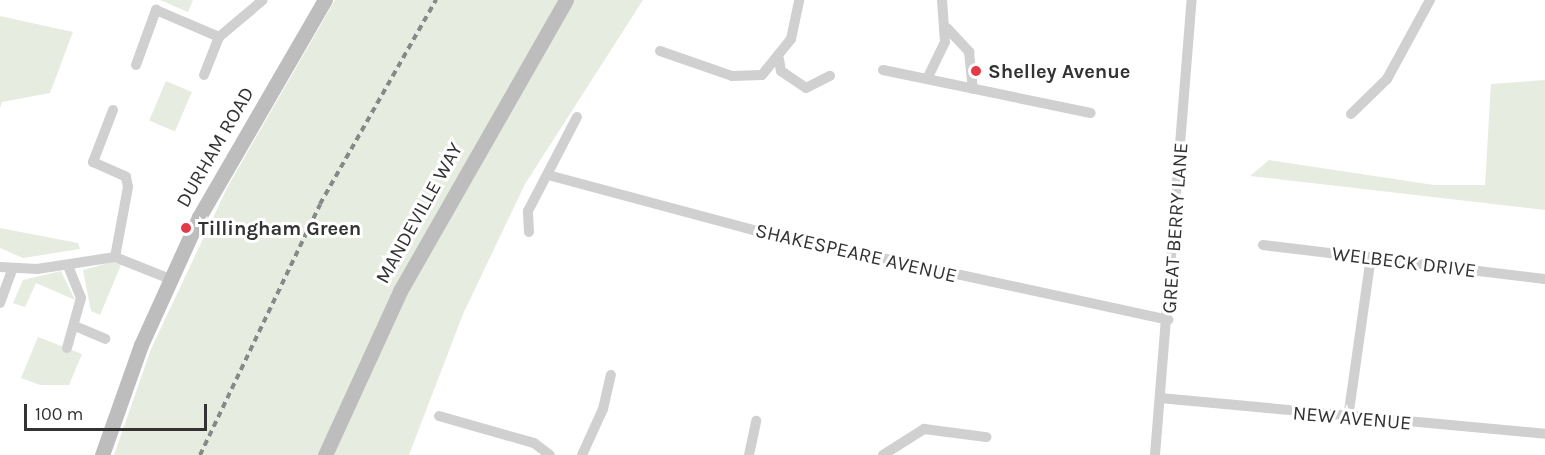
<!DOCTYPE html>
<style>
body{margin:0}
#map{position:relative;width:1545px;height:455px;overflow:hidden;background:#fff;font-family:Karla,sans-serif}
div>[style]{position:absolute}
[style*='--x']{left:calc(var(--x)*1px);top:calc(var(--y)*1px);width:calc(var(--w)*1px);rotate:calc(var(--a)*1deg)}
.green>*{inset:0;background:#e6ecdf;transform-origin:0 0}
.street>*{height:10px;margin:-5px;padding:0 5px;transform-origin:5px;border-radius:5px;background:#d0d0d0}
.secondary>*{height:15px;margin:-7.5px;padding:0 7.5px;transform-origin:7.5px;border-radius:7.5px;background:#bdbdbd}
.rail>*{height:4px;margin-top:-2px;transform-origin:0;background:repeating-linear-gradient(90deg,#888 0 6px,transparent 0 10.5px)}
.dots>*{width:16px;height:16px;translate:-50% -50%;box-sizing:border-box;border:3px solid #fff;border-radius:50%}
span{translate:-50% -50%;white-space:nowrap;text-align:center;line-height:1.15;-webkit-text-stroke:6px #fff;paint-order:stroke}
.poi-label{font-size:20px;color:#333;font-weight:700}
.left{translate:0 -50%;text-align:left}
.street-label{font-size:20px;color:#333}
.scale{position:absolute;left:24px;top:404px;width:183px;height:27px;box-sizing:border-box;border:3px solid #333;border-top:0;padding-left:8px;font-size:18px;line-height:21px;white-space:nowrap;color:#333;-webkit-text-stroke:4px #fff;paint-order:stroke}
</style>
<div id="map">
<div class="green">
<div style="clip-path:polygon(160px 0,193px 0,188px 12px)"></div>
<div style="clip-path:polygon(335px 0,643px 0,525px 184px,463px 314px,409px 455px,114px 455px,151px 349px,228px 186px)"></div>
<div style="clip-path:polygon(0 16px,73px 32px,50px 93px,2px 102px,0 108px)"></div>
<div style="clip-path:polygon(1545px 80px,1545px 210px,1250px 176px,1269px 160px,1434px 185px,1485px 185px,1491px 84px)"></div>
<div style="left:166px;top:81px;width:28px;height:43px;rotate:23deg"></div>
<div style="clip-path:polygon(0 228px,78px 243px,80px 249px,23px 258px,0 248px)"></div>
<div style="clip-path:polygon(112px 262px,121px 265px,100px 315px,91px 311px,83px 270px)"></div>
<div style="clip-path:polygon(61px 271px,75px 300px,36px 283px,25px 307px,13px 303px,23px 280px)"></div>
<div style="clip-path:polygon(38px 337px,82px 354px,69px 385px,40px 385px,21px 378px)"></div>
</div>
<div class="street">
<div style="--x:947;--y:28;--w:33;--a:47"></div>
<div style="--x:969;--y:52;--w:37;--a:84"></div>
<div style="--x:660;--y:51;--w:76;--a:19.1"></div>
<div style="--x:732;--y:76;--w:30;--a:-2"></div>
<div style="--x:762;--y:75;--w:46;--a:-51.1"></div>
<div style="--x:791;--y:39;--w:40;--a:-78"></div>
<div style="--x:779;--y:59;--w:12;--a:81"></div>
<div style="--x:781;--y:71;--w:30;--a:34"></div>
<div style="--x:806;--y:88;--w:27;--a:-27"></div>
<div style="--x:136;--y:65;--w:59;--a:-70"></div>
<div style="--x:156;--y:10;--w:69;--a:23.2"></div>
<div style="--x:883;--y:70;--w:212;--a:11.7"></div>
<div style="--x:204;--y:75;--w:41;--a:-68.5"></div>
<div style="--x:219;--y:37;--w:57;--a:-40.1"></div>
<div style="--x:927;--y:79;--w:41;--a:-64.1"></div>
<div style="--x:945;--y:42;--w:42;--a:-94.1"></div>
<div style="--x:113;--y:110;--w:56;--a:111"></div>
<div style="--x:93;--y:162;--w:36;--a:24"></div>
<div style="--x:126;--y:177;--w:10;--a:79"></div>
<div style="--x:128;--y:187;--w:71;--a:100.5"></div>
<div style="--x:1351;--y:114;--w:50;--a:-44.2"></div>
<div style="--x:1387;--y:79;--w:90;--a:-61.4"></div>
<div style="--x:548;--y:175;--w:212;--a:15"></div>
<div style="--x:753;--y:230;--w:425;--a:12.2"></div>
<div style="--x:529;--y:232;--w:21;--a:-93"></div>
<div style="--x:528;--y:211;--w:106;--a:-62.5"></div>
<div style="--x:1263;--y:245;--w:284;--a:6.9"></div>
<div style="--x:0;--y:267;--w:37;--a:3"></div>
<div style="--x:37;--y:269;--w:79;--a:-8.7"></div>
<div style="--x:115;--y:257;--w:59;--a:21.8"></div>
<div style="--x:0;--y:303;--w:33;--a:-70"></div>
<div style="--x:75;--y:326;--w:33;--a:23"></div>
<div style="--x:67;--y:348;--w:52;--a:-74.4"></div>
<div style="--x:81;--y:298;--w:35;--a:-112"></div>
<div style="--x:1160;--y:398;--w:387;--a:5.3"></div>
<div style="--x:439;--y:416;--w:99;--a:15.9"></div>
<div style="--x:534;--y:443;--w:20;--a:37"></div>
<div style="--x:1348;--y:418;--w:163;--a:-81.9"></div>
<div style="--x:582;--y:455;--w:51;--a:-65.5"></div>
<div style="--x:603;--y:409;--w:35;--a:-77"></div>
<div style="--x:749;--y:455;--w:35;--a:-78"></div>
<div style="--x:883;--y:455;--w:49;--a:-32.4"></div>
<div style="--x:924;--y:429;--w:63;--a:7.4"></div>
<div style="--x:1155;--y:455;--w:457;--a:-85.4"></div>
</div>
<div class="secondary">
<div style="--x:102;--y:455;--w:117;--a:-70.5"></div>
<div style="--x:141;--y:345;--w:141;--a:-65.6"></div>
<div style="--x:199;--y:217;--w:251;--a:-59.9"></div>
<div style="--x:325;--y:455;--w:180;--a:-65.4"></div>
<div style="--x:400;--y:291;--w:335;--a:-60.3"></div>
</div>
<div class="rail">
<div style="--x:200;--y:455;--w:278;--a:-64.4"></div>
<div style="--x:320;--y:204;--w:235;--a:-60.4"></div>
</div>
<div class="dots">
<div style="left:976px;top:71px;background:#e63946"></div>
<div style="left:186px;top:228px;background:#e63946"></div>
</div>
<div class="poi-label">
<span class="left" style="left:988px;top:71px">Shelley Avenue</span>
<span class="left" style="left:198px;top:228px">Tillingham Green</span>
</div>
<div class="street-label">
<span style="left:215px;top:147px;rotate:-60deg">DURHAM ROAD</span>
<span style="left:419px;top:213px;rotate:-61deg">MANDEVILLE WAY</span>
<span style="left:1175px;top:228px;rotate:-86deg">GREAT BERRY LANE</span>
<span style="left:856px;top:253px;rotate:13deg">SHAKESPEARE AVENUE</span>
<span style="left:1404px;top:262px;rotate:7deg">WELBECK DRIVE</span>
<span style="left:1352px;top:418px;rotate:5deg">NEW AVENUE</span>
</div>
<div class="scale">100 m</div>
</div>
